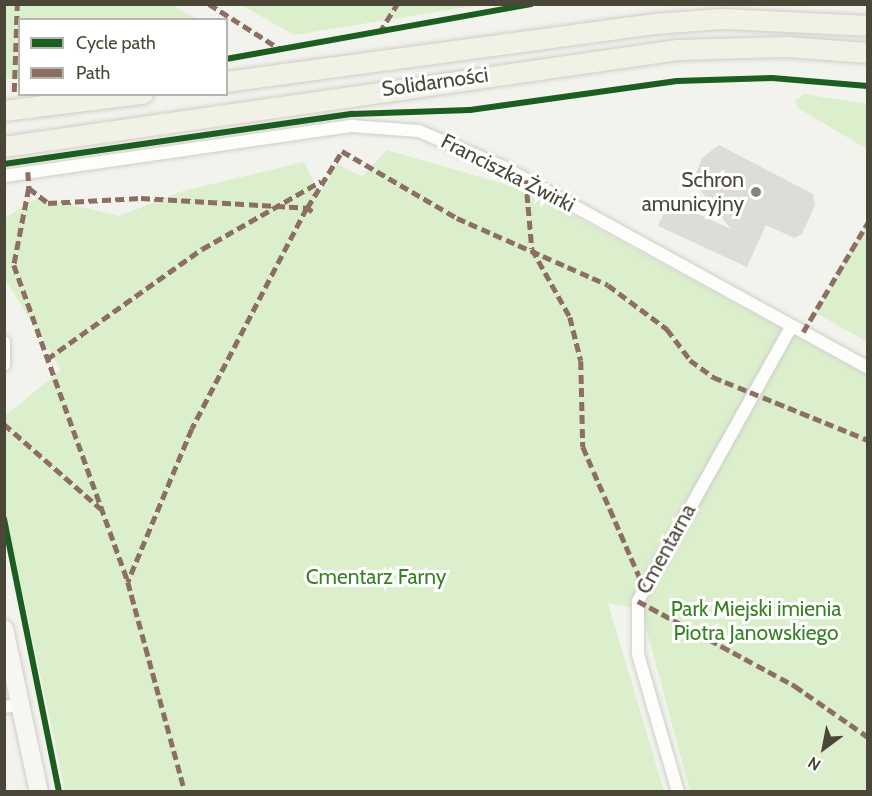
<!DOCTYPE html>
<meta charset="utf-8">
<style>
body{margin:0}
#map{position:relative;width:872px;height:796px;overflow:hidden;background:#f3f3ee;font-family:Cabin,sans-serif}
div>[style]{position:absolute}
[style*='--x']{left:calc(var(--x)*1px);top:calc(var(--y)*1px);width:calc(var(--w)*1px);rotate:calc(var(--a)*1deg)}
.green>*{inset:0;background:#dbefcd}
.building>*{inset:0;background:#dddcd6}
.roads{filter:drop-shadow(0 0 2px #cfcec8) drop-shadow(0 0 2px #cfcec8)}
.street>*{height:12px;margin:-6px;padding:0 6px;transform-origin:6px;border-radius:6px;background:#fdfdfc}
.secondary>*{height:18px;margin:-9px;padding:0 9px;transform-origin:9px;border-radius:9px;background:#f7f7f1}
.primary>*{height:20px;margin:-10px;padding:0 10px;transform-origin:10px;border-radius:10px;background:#f2f1e6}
.quiet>*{height:4.5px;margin-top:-2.25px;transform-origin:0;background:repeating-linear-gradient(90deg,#8d6e63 0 9px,transparent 0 13.5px)}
.cycleway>*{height:6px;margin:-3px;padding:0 3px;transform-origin:3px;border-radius:3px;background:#1b5e20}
.dots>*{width:16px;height:16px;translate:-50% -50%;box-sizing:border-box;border:3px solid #fff;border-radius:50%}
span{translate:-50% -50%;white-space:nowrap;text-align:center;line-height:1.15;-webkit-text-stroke:6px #fff;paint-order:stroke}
.street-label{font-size:21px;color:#4b4738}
.poi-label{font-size:21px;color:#4b4738}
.right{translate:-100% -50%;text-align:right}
.park-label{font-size:21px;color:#388226}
.frame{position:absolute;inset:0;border:6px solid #4b4738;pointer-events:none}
.legend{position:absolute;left:18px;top:18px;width:210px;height:78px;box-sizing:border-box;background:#fff;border:2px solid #b7b5af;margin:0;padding:8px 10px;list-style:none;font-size:18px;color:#4b4738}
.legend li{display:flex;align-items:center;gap:12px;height:30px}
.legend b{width:30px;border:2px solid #b7b5af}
.north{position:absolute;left:794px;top:718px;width:60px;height:60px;-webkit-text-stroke:4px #fff;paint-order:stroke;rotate:212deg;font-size:16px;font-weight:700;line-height:24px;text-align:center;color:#4b4738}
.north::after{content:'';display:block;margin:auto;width:21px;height:27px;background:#4b4738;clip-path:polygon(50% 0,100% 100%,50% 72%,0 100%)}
</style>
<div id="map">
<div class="green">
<div style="clip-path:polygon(4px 5px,172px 5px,197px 19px,20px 20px,19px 77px,5px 79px)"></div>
<div style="clip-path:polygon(241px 5px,479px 5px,294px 35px)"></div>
<div style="clip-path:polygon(804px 94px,867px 104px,867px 149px,798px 108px,795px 101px)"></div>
<div style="clip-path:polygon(387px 150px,528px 191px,867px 375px,867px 791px,690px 791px,641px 609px,608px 603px,664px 791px,65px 791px,4px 505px,5px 416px,61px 370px,5px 279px,5px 218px,39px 197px,119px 216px,183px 191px,304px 162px,320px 195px,337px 164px,362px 177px)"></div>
<div style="clip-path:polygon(867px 224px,867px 342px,816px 313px)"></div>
</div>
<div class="building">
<div style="clip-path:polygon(719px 145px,813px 194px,815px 205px,802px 234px,794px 238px,766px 225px,747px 267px,658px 226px,669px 201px,731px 229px,693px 181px,702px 158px)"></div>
</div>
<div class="roads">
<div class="street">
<div style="--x:4;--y:176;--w:352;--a:-8.2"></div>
<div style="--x:352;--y:126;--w:67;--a:4.3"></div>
<div style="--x:419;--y:131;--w:91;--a:23.2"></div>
<div style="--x:503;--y:167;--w:417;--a:28.8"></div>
<div style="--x:4;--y:342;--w:23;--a:90"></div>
<div style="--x:4;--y:707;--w:17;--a:-7"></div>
<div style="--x:678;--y:792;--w:144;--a:-106.2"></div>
<div style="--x:638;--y:654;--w:53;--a:-90"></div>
<div style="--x:638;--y:601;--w:315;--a:-60.8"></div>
</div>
<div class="secondary">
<div style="--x:4;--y:629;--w:167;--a:77.9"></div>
</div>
<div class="primary">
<div style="--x:226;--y:82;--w:433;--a:-7.7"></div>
<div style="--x:655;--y:24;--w:67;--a:-4.3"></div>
<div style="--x:722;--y:19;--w:146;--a:2.7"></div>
<div style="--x:4;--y:111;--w:140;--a:-7"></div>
<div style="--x:4;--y:147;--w:681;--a:-8.19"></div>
<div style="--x:678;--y:50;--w:108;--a:-1.6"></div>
<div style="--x:786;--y:47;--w:82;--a:4.2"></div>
</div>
</div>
<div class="quiet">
<div style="--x:209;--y:4;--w:84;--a:32.4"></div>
<div style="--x:379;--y:33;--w:34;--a:-58"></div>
<div style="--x:14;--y:92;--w:88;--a:-88"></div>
<div style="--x:28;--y:172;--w:16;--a:86"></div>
<div style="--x:29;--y:188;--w:24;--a:38"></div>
<div style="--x:48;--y:203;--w:93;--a:-3.1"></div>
<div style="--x:141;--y:198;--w:166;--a:3.4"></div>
<div style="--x:307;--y:208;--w:249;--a:117.5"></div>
<div style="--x:192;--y:429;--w:166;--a:112.7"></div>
<div style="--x:526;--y:180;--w:69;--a:85"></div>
<div style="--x:532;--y:249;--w:78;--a:60.8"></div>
<div style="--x:570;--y:317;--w:45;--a:76"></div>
<div style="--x:581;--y:361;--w:86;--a:88.7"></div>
<div style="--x:583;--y:447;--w:153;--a:66.5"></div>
<div style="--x:29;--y:188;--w:78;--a:101"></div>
<div style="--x:14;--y:265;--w:337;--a:70.2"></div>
<div style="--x:128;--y:582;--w:218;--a:74.8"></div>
<div style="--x:312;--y:212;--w:6;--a:-141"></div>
<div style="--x:307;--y:208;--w:67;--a:-58.4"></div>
<div style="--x:342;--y:151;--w:133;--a:30.2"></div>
<div style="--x:457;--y:218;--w:165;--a:23.9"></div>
<div style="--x:608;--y:285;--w:74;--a:36.7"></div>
<div style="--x:667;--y:329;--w:39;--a:53"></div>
<div style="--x:690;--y:360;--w:29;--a:36"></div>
<div style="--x:713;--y:377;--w:167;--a:22.1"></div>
<div style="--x:803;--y:332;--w:128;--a:-59.4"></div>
<div style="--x:47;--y:359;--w:190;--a:-35.4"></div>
<div style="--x:202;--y:249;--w:137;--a:-29.7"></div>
<div style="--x:4;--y:424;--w:129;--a:41.2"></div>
<div style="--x:638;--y:601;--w:179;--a:28.4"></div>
<div style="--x:795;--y:686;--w:89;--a:34.9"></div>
</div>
<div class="cycleway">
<div style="--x:226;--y:59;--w:310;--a:-10.2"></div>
<div style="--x:4;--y:164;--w:352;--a:-8.2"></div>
<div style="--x:352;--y:114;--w:118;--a:-1.9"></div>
<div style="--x:470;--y:110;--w:209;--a:-8"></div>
<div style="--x:677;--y:81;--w:95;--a:-1.8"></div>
<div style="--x:772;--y:78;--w:96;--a:4.8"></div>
<div style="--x:4;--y:519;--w:278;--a:78.6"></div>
</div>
<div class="dots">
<div style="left:756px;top:192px;background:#868378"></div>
</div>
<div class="street-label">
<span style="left:435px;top:82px;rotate:-8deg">Solidarności</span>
<span style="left:508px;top:173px;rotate:27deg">Franciszka Żwirki</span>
<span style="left:666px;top:549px;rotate:-61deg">Cmentarna</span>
</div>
<div class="poi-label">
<span class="right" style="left:744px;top:192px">Schron<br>amunicyjny</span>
</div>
<div class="park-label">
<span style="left:376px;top:577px">Cmentarz Farny</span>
<span style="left:756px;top:621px">Park Miejski imienia<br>Piotra Janowskiego</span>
</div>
<div class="frame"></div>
<ul class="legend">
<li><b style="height:8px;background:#1b5e20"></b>Cycle path</li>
<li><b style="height:8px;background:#8d6e63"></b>Path</li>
</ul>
<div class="north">N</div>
</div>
